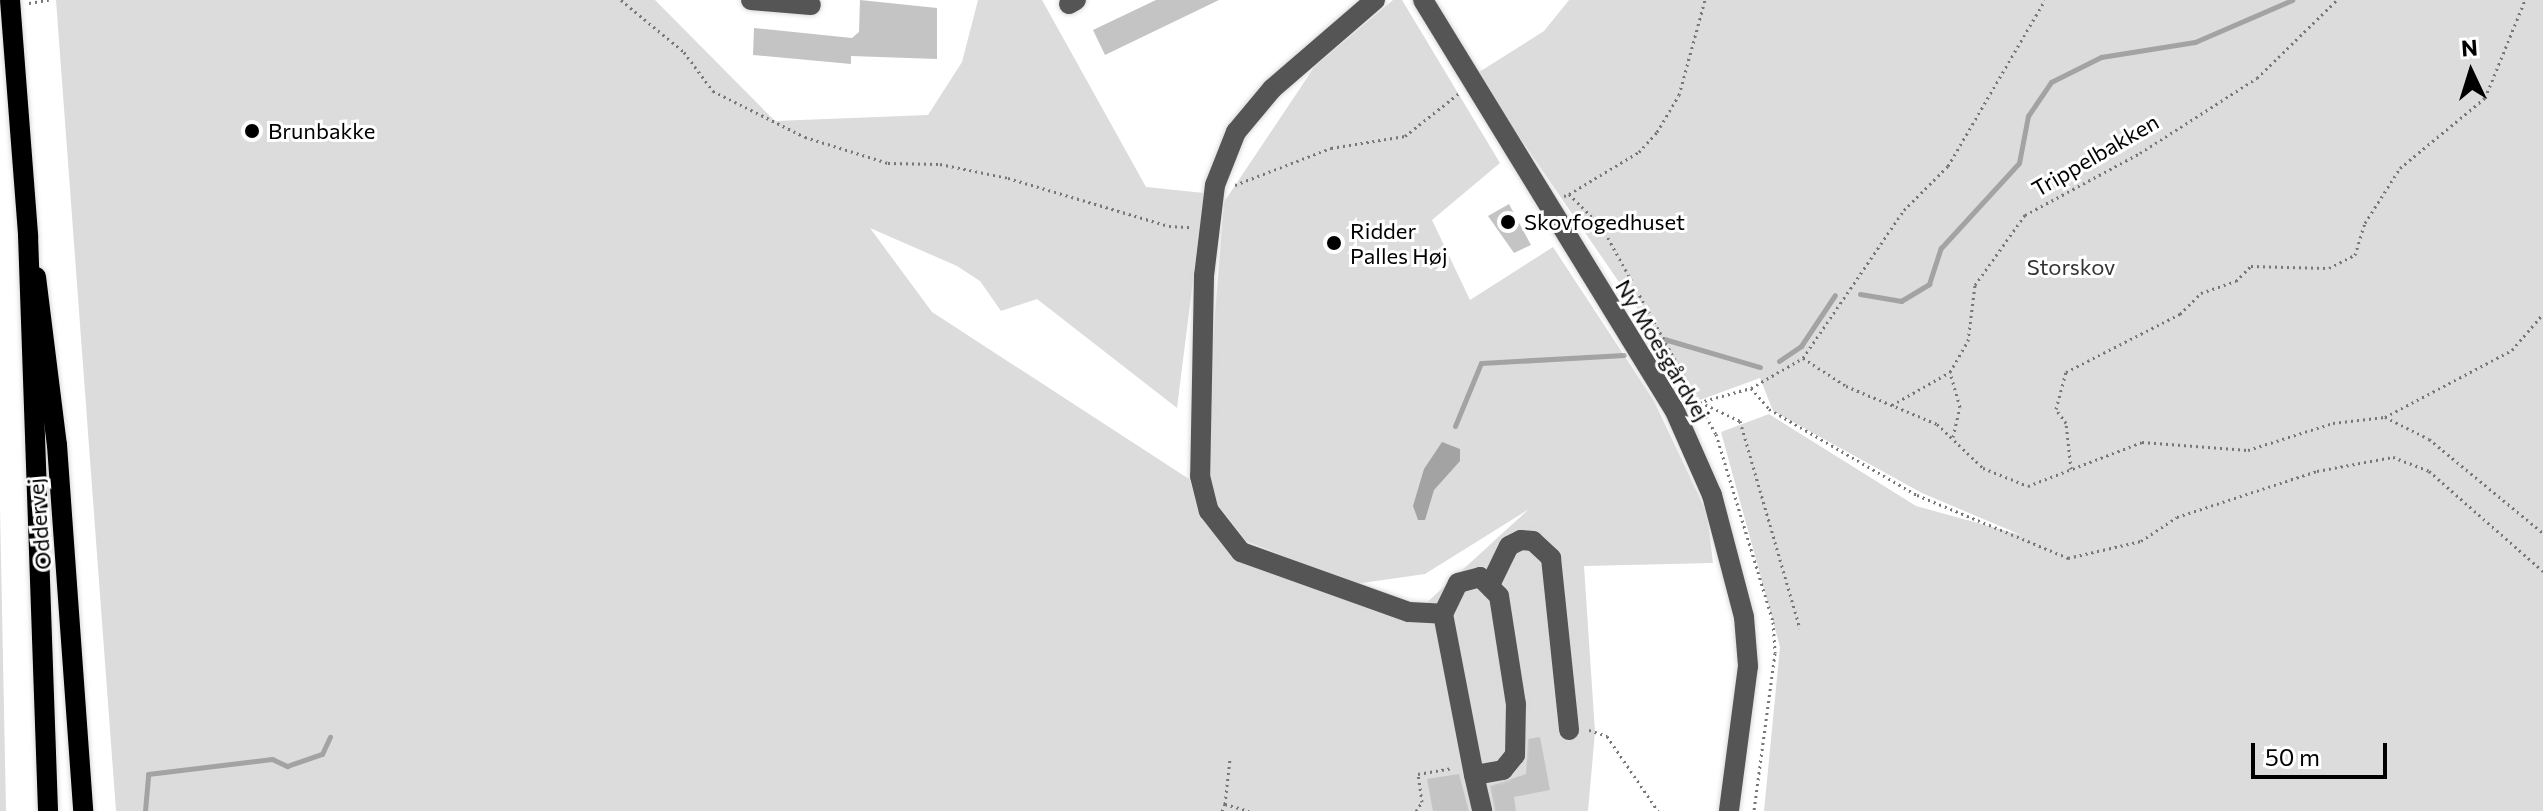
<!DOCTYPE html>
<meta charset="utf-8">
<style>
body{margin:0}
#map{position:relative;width:2543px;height:811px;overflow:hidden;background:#fff;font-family:Commissioner,sans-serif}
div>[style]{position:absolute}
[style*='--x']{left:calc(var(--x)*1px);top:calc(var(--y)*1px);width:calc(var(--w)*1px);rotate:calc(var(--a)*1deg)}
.green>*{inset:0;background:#dcdcdc}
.water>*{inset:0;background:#a3a3a3}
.stream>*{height:5px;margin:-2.5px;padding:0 2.5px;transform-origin:2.5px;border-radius:2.5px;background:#a3a3a3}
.building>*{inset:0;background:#c4c4c4}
.path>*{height:3px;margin-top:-1.5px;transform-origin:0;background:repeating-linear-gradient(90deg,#777 0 2px,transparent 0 6px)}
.roads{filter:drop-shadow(0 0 2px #dbdbdb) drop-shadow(0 0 2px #dbdbdb)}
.minor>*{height:20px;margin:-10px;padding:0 10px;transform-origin:10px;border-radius:10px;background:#555}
.major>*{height:20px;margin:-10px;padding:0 10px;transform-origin:10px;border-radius:10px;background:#000}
.dots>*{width:22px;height:22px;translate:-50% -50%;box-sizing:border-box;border:4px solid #fff;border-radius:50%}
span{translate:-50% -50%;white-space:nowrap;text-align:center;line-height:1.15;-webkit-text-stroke:6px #fff;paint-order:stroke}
.poi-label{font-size:22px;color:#000}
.left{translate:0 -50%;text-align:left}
.street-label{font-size:22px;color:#000}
.park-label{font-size:22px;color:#333}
.north{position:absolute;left:2431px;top:32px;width:80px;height:80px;-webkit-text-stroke:6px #fff;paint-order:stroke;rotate:356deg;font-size:22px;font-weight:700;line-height:32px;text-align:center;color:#000}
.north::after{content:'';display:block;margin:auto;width:28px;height:36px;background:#000;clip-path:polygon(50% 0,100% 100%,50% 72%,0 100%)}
.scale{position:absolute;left:2251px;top:743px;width:136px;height:36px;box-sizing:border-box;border:4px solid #000;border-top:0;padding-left:10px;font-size:24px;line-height:28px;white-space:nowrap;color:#000;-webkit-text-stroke:6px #fff;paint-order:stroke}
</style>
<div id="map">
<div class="green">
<div style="clip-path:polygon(56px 0,655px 0,775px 121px,928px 115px,962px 62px,978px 0,1042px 0,1146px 187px,1204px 193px,1177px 408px,1037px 299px,1001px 311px,980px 281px,957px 266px,870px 228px,932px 312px,1189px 479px,1203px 518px,1244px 562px,1411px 617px,1529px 509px,1425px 574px,1355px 584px,1246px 541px,1218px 505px,1204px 451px,1224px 202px,1315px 66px,1393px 0,1402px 0,1500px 163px,1432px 220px,1470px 300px,1553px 247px,1654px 401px,1707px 513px,1713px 563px,1584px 566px,1595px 732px,1588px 811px,116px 811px)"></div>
<div style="clip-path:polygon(1569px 0,2543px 0,2543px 811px,1764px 811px,1780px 647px,1721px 432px,1769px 414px,1916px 506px,2021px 535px,1922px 493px,1773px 411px,1760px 378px,1700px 400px,1476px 74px,1544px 31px)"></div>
<div style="clip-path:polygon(0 507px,6px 811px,0 811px)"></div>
</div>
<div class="water">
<div style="clip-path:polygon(1442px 442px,1460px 449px,1460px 461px,1434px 490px,1425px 520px,1418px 520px,1413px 506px,1424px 469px)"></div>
</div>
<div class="stream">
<div style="--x:1860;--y:294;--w:42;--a:9.7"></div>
<div style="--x:1901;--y:301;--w:33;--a:-31"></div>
<div style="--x:1929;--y:284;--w:38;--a:-72"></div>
<div style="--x:1941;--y:248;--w:115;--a:-47.5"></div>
<div style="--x:2019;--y:163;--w:48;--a:-79.2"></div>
<div style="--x:2028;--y:116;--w:41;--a:-55.9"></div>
<div style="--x:2051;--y:82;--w:56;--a:-26.6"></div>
<div style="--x:2101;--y:57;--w:95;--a:-9.1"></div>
<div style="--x:2195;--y:42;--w:106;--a:-23.4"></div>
<div style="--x:1664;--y:339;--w:100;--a:16.3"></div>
<div style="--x:1779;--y:361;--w:27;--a:-34"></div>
<div style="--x:1801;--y:346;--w:61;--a:-56.3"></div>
<div style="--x:1455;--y:426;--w:68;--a:-67.6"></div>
<div style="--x:1481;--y:363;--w:143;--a:-3.2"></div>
<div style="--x:145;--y:811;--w:37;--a:-85"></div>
<div style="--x:148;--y:774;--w:125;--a:-6.9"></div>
<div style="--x:272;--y:759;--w:17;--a:25"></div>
<div style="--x:287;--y:766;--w:37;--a:-19"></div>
<div style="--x:322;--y:754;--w:19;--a:-65"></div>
</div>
<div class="building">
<div style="clip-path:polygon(860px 0,937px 8px,937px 59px,851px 56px,851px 64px,753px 55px,754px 28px,852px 38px,859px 32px)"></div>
<div style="clip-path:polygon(1156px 0,1219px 0,1105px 55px,1093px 30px)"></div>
<div style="clip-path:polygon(1509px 204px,1531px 245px,1514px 253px,1488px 216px)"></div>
<div style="clip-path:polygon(1540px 737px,1550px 790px,1514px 797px,1516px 811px,1495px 811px,1490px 786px,1526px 774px,1528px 739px)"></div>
<div style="clip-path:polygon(1459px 774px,1469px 811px,1433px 811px,1427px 779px)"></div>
</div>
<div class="path">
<div style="--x:621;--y:0;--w:82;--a:39.5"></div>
<div style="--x:684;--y:52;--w:49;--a:53.4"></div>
<div style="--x:713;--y:91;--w:103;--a:26.6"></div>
<div style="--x:805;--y:137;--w:87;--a:17.4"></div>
<div style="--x:888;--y:163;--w:52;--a:1.1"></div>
<div style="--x:940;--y:164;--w:69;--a:11.6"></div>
<div style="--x:1008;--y:178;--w:168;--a:16.6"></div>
<div style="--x:1169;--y:226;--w:22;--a:3"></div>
<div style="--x:29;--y:3;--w:20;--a:-9"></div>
<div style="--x:1235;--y:185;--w:103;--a:-21.1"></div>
<div style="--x:1331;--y:148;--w:75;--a:-9.2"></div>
<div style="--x:1405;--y:136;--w:68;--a:-38.4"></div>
<div style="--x:1569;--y:194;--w:82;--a:-31"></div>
<div style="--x:1639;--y:152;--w:27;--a:-48"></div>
<div style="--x:1657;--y:132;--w:43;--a:-59.3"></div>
<div style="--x:1679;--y:95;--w:98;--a:-74.7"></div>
<div style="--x:1564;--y:196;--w:5;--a:-22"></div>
<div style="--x:1569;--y:194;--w:47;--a:45"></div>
<div style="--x:1602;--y:227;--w:236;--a:61.2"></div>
<div style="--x:1716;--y:434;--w:196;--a:73.1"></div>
<div style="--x:1773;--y:622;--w:31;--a:86"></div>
<div style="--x:1775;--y:653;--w:159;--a:97.6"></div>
<div style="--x:1803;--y:358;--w:51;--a:33.1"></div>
<div style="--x:1846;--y:386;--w:99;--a:22.7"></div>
<div style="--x:1937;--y:424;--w:64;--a:43.7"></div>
<div style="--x:1983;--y:468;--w:48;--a:21.8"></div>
<div style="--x:2028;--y:486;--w:122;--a:-21.1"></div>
<div style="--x:2142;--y:442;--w:106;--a:4.3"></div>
<div style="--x:2248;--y:450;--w:89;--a:-17.6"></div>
<div style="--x:2333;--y:423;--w:52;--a:-6.6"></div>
<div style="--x:2385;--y:417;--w:144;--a:-27.8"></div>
<div style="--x:2512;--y:350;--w:48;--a:-49.3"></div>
<div style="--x:1751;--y:388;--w:28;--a:49"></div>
<div style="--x:1769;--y:409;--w:171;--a:30.2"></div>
<div style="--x:1917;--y:495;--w:164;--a:22.6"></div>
<div style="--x:2068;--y:558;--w:75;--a:-13.1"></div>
<div style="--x:2141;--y:541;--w:43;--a:-33.7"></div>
<div style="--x:2177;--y:517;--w:147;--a:-18.2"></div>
<div style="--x:2317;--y:471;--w:77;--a:-10.4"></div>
<div style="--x:2393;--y:457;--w:39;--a:21"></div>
<div style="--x:2429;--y:471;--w:152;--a:41.3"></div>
<div style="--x:1700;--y:402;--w:44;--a:25.4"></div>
<div style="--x:1740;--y:421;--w:216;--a:73.9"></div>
<div style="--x:1693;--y:404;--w:60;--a:-15.4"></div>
<div style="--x:1751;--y:388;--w:60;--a:-30"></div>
<div style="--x:1803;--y:358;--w:179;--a:-55.7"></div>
<div style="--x:1904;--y:210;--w:62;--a:-45"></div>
<div style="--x:1948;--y:166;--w:192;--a:-59.7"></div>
<div style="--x:1892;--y:405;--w:67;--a:-29.6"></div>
<div style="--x:2385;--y:417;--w:49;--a:26.6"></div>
<div style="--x:2429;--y:439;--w:148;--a:39.5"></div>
<div style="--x:1953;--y:437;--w:31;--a:-77"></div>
<div style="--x:1960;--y:407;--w:36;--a:-106"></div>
<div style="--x:1950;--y:372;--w:36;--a:-60"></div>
<div style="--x:1968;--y:341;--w:56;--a:-82.9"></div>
<div style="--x:1975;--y:285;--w:86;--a:-54.5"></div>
<div style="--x:2025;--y:215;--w:131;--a:-28.3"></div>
<div style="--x:2140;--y:153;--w:139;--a:-32.7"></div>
<div style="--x:2257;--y:78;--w:112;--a:-44.3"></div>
<div style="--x:2071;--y:469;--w:46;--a:-96.2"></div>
<div style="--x:2066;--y:423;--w:17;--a:-126"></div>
<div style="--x:2056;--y:409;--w:38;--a:-75"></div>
<div style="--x:2066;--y:372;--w:128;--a:-27"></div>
<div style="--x:2180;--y:314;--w:30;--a:-45"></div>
<div style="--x:2201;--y:293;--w:37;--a:-19"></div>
<div style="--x:2236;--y:281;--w:21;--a:-45"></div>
<div style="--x:2251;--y:266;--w:78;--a:1.5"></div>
<div style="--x:2329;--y:268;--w:29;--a:-27"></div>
<div style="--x:2355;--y:255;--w:34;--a:-73"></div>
<div style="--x:2365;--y:223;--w:65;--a:-57.5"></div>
<div style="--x:2400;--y:168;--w:110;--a:-39.5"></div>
<div style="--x:2485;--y:98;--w:106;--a:-67.8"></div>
<div style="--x:1589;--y:730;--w:19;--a:18"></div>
<div style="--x:1607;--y:736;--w:91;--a:55.8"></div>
<div style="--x:1225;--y:804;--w:45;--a:-83.7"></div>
<div style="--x:1222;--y:811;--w:8;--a:-67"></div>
<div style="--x:1225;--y:804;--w:25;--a:16"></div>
<div style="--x:1416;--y:811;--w:11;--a:-56"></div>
<div style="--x:1422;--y:802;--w:28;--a:-98"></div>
<div style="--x:1418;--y:774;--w:35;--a:-10"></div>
</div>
<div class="roads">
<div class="minor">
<div style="--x:751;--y:0;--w:60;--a:4.8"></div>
<div style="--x:1375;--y:0;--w:136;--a:139.2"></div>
<div style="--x:1272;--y:89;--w:56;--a:129.9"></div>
<div style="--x:1236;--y:132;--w:57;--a:111.6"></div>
<div style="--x:1215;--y:185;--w:92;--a:96.9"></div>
<div style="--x:1204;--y:276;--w:200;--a:91.1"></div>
<div style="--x:1200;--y:476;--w:36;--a:76"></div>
<div style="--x:1209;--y:511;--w:52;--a:52"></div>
<div style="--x:1241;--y:552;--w:178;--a:19.7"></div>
<div style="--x:1409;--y:612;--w:34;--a:3"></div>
<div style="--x:1423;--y:0;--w:480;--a:58.5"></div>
<div style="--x:1674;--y:409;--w:94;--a:66.2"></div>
<div style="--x:1712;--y:495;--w:126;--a:75.3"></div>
<div style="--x:1744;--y:617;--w:49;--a:85.3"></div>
<div style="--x:1748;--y:666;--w:146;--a:97.5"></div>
<div style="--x:1069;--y:4;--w:8;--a:-30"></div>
<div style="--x:1480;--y:577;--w:27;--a:45"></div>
<div style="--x:1499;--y:596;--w:109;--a:81.1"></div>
<div style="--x:1516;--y:704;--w:51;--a:91.1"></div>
<div style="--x:1515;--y:755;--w:19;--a:129"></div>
<div style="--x:1503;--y:770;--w:29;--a:170"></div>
<div style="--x:1474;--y:775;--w:164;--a:-100.9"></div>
<div style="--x:1443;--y:614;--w:34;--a:-64"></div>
<div style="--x:1458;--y:583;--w:23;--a:-15"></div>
<div style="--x:1491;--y:583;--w:41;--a:-64.1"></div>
<div style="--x:1509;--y:546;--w:13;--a:-27"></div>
<div style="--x:1521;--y:540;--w:12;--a:5"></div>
<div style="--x:1533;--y:541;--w:25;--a:43"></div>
<div style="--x:1551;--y:558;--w:173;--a:84"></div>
<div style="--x:1474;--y:775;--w:37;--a:77"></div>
</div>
<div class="major">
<div style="--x:10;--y:0;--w:236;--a:85.6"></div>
<div style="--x:28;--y:235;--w:576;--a:88.01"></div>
<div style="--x:36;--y:277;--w:169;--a:82.9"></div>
<div style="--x:57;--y:445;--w:367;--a:85.9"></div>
</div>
</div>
<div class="dots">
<div style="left:252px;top:131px;background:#000"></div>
<div style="left:1508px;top:222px;background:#000"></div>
<div style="left:1334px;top:243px;background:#000"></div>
</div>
<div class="poi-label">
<span class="left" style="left:268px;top:131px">Brunbakke</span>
<span class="left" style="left:1524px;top:222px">Skovfogedhuset</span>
<span class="left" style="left:1350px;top:243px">Ridder<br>Palles Høj</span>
</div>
<div class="street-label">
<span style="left:2095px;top:155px;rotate:-30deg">Trippelbakken</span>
<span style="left:1663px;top:350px;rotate:59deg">Ny Moesgårdvej</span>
<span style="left:39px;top:524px;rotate:-95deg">Oddervej</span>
</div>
<div class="park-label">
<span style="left:2071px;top:267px">Storskov</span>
</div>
<div class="north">N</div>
<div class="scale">50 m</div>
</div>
